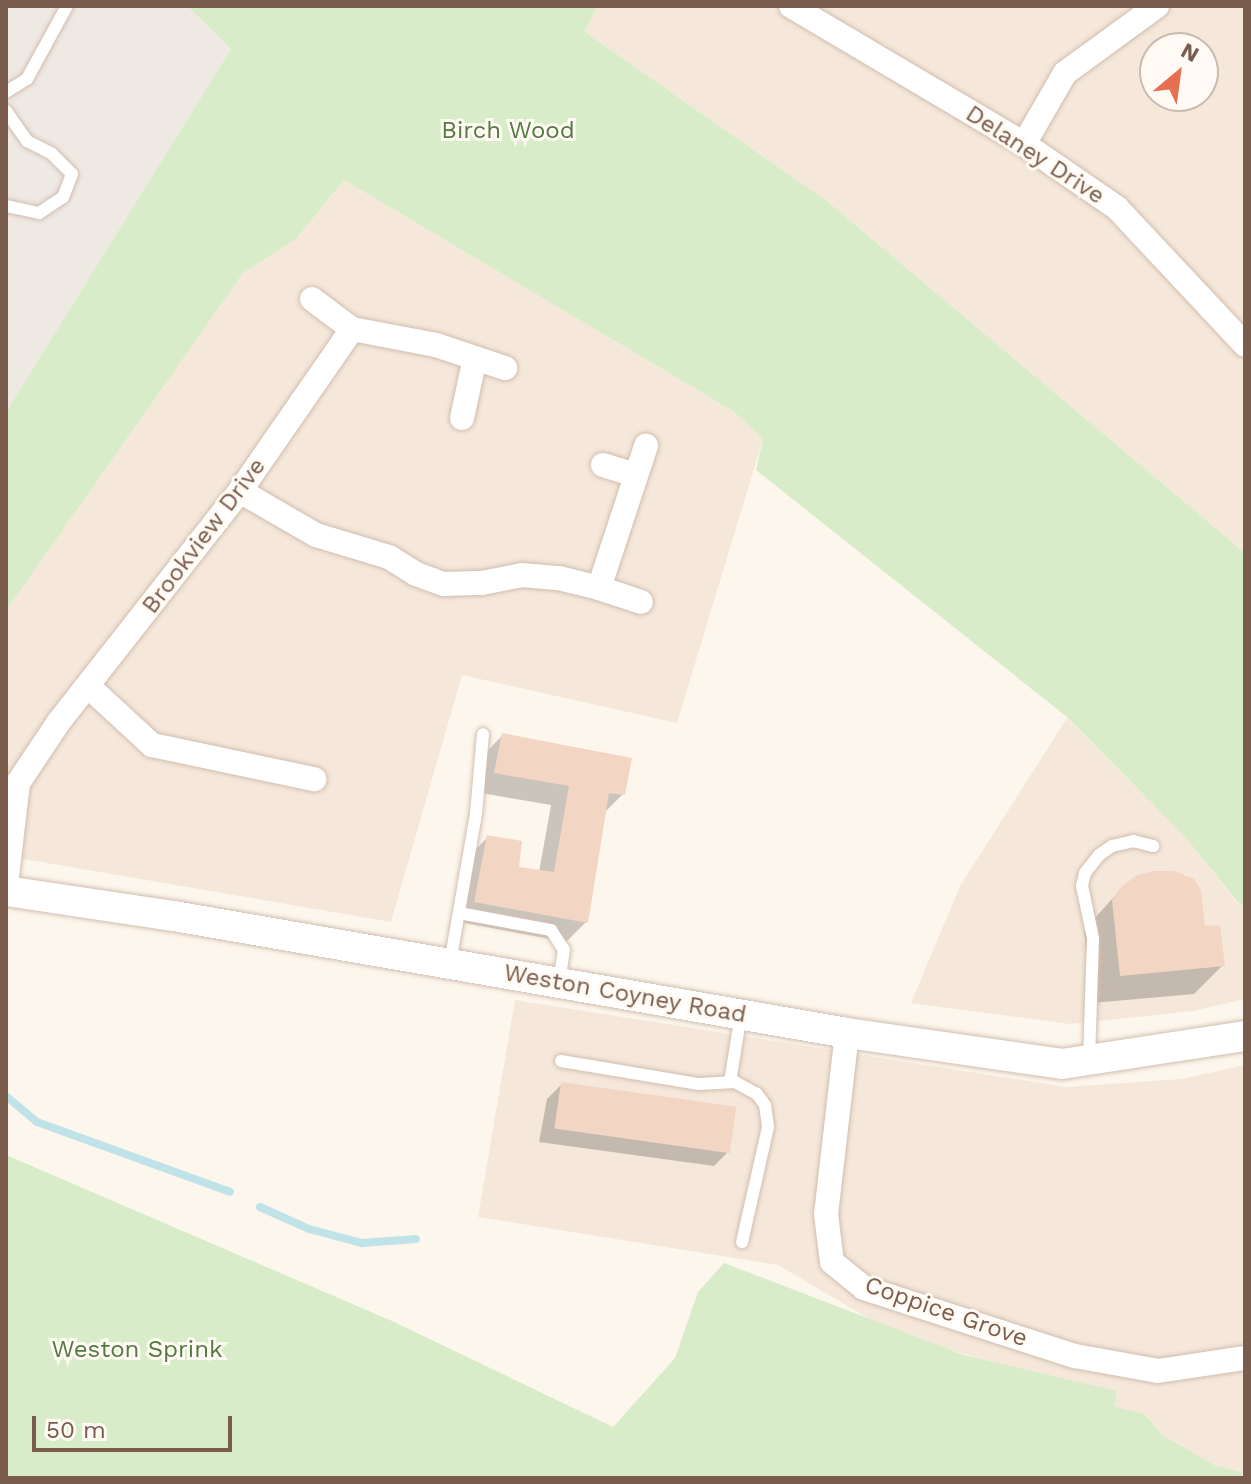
<!DOCTYPE html>
<style>
body{margin:0}
#map{position:relative;width:1251px;height:1484px;overflow:hidden;background:#fdf6ec;font-family:"Work Sans",sans-serif}
div>[style]{position:absolute}
[style*='--x']{left:calc(var(--x)*1px);top:calc(var(--y)*1px);width:calc(var(--w)*1px);rotate:calc(var(--a)*1deg)}
.residential>*{inset:0;background:#f5e8da}
.industrial>*{inset:0;background:#efe9e4}
.green>*{inset:0;background:#d8ecc9}
.shadow>*{inset:0;background:#0003}
.stream>*{height:8px;margin:-4px;padding:0 4px;transform-origin:4px;border-radius:4px;background:#bfe3e8}
.building>*{inset:0;background:#f3d5c3;transform-origin:0 0}
.roads{filter:drop-shadow(0 0 2px #d1beb0) drop-shadow(0 0 2px #d1beb0)}
.service>*{height:12px;margin:-6px;padding:0 6px;transform-origin:6px;border-radius:6px;background:#fff}
.minor>*{height:24px;margin:-12px;padding:0 12px;transform-origin:12px;border-radius:12px;background:#fff}
.tertiary>*{height:30px;margin:-15px;padding:0 15px;transform-origin:15px;border-radius:15px;background:#fff}
span{translate:-50% -50%;white-space:nowrap;text-align:center;line-height:1.15;-webkit-text-stroke:6px #fffaf3;paint-order:stroke}
.park-label{font-size:24px;color:#537a41}
.street-label{font-size:24px;color:#7a5c4d}
.frame{position:absolute;inset:0;border:8px solid #7a5c4d;pointer-events:none}
.north{position:absolute;left:1139px;top:32px;width:80px;height:80px;box-sizing:border-box;background:#fffaf3;border:2px solid #cabbb1;border-radius:50%;rotate:29deg;font-size:22px;font-weight:700;line-height:32px;text-align:center;color:#7a5c4d}
.north::after{content:'';display:block;margin:auto;width:28px;height:36px;background:#e76f51;clip-path:polygon(50% 0,100% 100%,50% 72%,0 100%)}
.scale{position:absolute;left:32px;top:1416px;width:200px;height:36px;box-sizing:border-box;border:4px solid #7a5c4d;border-top:0;padding-left:10px;font-size:24px;line-height:28px;white-space:nowrap;color:#7a5c4d;-webkit-text-stroke:6px #fffaf3;paint-order:stroke}
</style>
<div id="map">
<div class="residential">
<div style="clip-path:polygon(evenodd,597px 6px,1245px 6px,1245px 553px,828px 202px,585px 32px,597px 6px,1155px 48px,1203px 48px,1203px 96px,1155px 96px,1155px 48px)"></div>
<div style="clip-path:polygon(344px 180px,733px 411px,763px 439px,677px 723px,462px 675px,391px 922px,6px 856px,6px 611px,243px 273px,296px 239px)"></div>
<div style="clip-path:polygon(1067px 718px,1185px 837px,1239px 905px,1245px 905px,1245px 999px,1193px 1011px,1070px 1024px,911px 1003px,960px 886px)"></div>
<div style="clip-path:polygon(515px 1000px,1066px 1087px,1182px 1079px,1245px 1065px,1245px 1475px,1216px 1466px,1163px 1435px,1144px 1414px,1114px 1406px,1116px 1391px,1023px 1371px,895px 1334px,778px 1265px,478px 1217px)"></div>
</div>
<div class="industrial">
<div style="clip-path:polygon(6px 6px,187px 6px,231px 49px,6px 412px)"></div>
</div>
<div class="green">
<div style="clip-path:polygon(187px 6px,597px 6px,585px 32px,828px 202px,1245px 553px,1245px 905px,1240px 905px,1185px 837px,1067px 717px,756px 470px,763px 439px,733px 411px,344px 180px,296px 239px,243px 273px,6px 611px,6px 412px,231px 49px)"></div>
<div style="clip-path:polygon(6px 1155px,392px 1321px,613px 1427px,675px 1358px,698px 1292px,724px 1263px,964px 1355px,1117px 1391px,1114px 1406px,1144px 1414px,1163px 1435px,1216px 1466px,1240px 1472px,1245px 1478px,6px 1478px)"></div>
</div>
<div class="shadow">
<div style="clip-path:polygon(503px 735px,623px 794px,604px 813px,586px 922px,566px 942px,455px 921px,468px 857px,488px 837px,517px 868px,539px 872px,551px 805px,475px 792px,483px 755px)"></div>
<div style="clip-path:polygon(1122px 888px,1204px 929px,1223px 965px,1194px 994px,1092px 1003px,1084px 930px)"></div>
<div style="clip-path:polygon(562px 1084px,729px 1151px,714px 1166px,539px 1142px,547px 1099px)"></div>
</div>
<div class="stream">
<div style="--x:6;--y:1096;--w:40;--a:40"></div>
<div style="--x:37;--y:1122;--w:205;--a:19.9"></div>
<div style="--x:260;--y:1207;--w:54;--a:24.2"></div>
<div style="--x:309;--y:1229;--w:55;--a:14.8"></div>
<div style="--x:362;--y:1243;--w:54;--a:-4.2"></div>
</div>
<div class="building">
<div style="clip-path:polygon(502px 733px,632px 758px,625px 795px,609px 793px,588px 923px,474px 902px,487px 835px,522px 841px,519px 867px,554px 872px,569px 786px,494px 773px)"></div>
<div style="clip-path:polygon(1153px 871px,1174px 871px,1194px 879px,1201px 890px,1205px 926px,1220px 925px,1225px 966px,1120px 976px,1112px 900px,1121px 887px,1137px 875px)"></div>
<div style="left:561px;top:1082px;width:177px;height:47px;rotate:8deg"></div>
</div>
<div class="roads">
<div class="service">
<div style="--x:6;--y:92;--w:25;--a:-32"></div>
<div style="--x:27;--y:79;--w:83;--a:-61.3"></div>
<div style="--x:6;--y:111;--w:37;--a:55"></div>
<div style="--x:27;--y:141;--w:28;--a:27"></div>
<div style="--x:52;--y:154;--w:28;--a:45"></div>
<div style="--x:72;--y:174;--w:25;--a:111"></div>
<div style="--x:63;--y:197;--w:29;--a:146"></div>
<div style="--x:39;--y:213;--w:34;--a:-168"></div>
<div style="--x:459;--y:913;--w:94;--a:10.5"></div>
<div style="--x:551;--y:930;--w:24;--a:57"></div>
<div style="--x:564;--y:950;--w:31;--a:99"></div>
<div style="--x:450;--y:963;--w:151;--a:-80.1"></div>
<div style="--x:476;--y:814;--w:80;--a:-85"></div>
<div style="--x:1089;--y:1060;--w:122;--a:-88.1"></div>
<div style="--x:1093;--y:938;--w:53;--a:-101.9"></div>
<div style="--x:1082;--y:886;--w:13;--a:-77"></div>
<div style="--x:1085;--y:873;--w:23;--a:-52"></div>
<div style="--x:1099;--y:855;--w:16;--a:-35"></div>
<div style="--x:1112;--y:846;--w:22;--a:-13"></div>
<div style="--x:1133;--y:841;--w:21;--a:14"></div>
<div style="--x:561;--y:1061;--w:140;--a:9.5"></div>
<div style="--x:699;--y:1084;--w:36;--a:-3"></div>
<div style="--x:735;--y:1082;--w:25;--a:29"></div>
<div style="--x:757;--y:1094;--w:14;--a:54"></div>
<div style="--x:765;--y:1105;--w:22;--a:82"></div>
<div style="--x:768;--y:1127;--w:118;--a:102.7"></div>
<div style="--x:730;--y:1082;--w:69;--a:-80.8"></div>
</div>
<div class="minor">
<div style="--x:791;--y:6;--w:271;--a:30.6"></div>
<div style="--x:1024;--y:144;--w:113;--a:34.5"></div>
<div style="--x:1117;--y:208;--w:187;--a:46.9"></div>
<div style="--x:1024;--y:144;--w:82;--a:-60"></div>
<div style="--x:1065;--y:73;--w:114;--a:-36.1"></div>
<div style="--x:312;--y:299;--w:50;--a:36.9"></div>
<div style="--x:462;--y:418;--w:61;--a:-77.8"></div>
<div style="--x:603;--y:465;--w:34;--a:17"></div>
<div style="--x:240;--y:491;--w:88;--a:30.1"></div>
<div style="--x:316;--y:535;--w:76;--a:16.8"></div>
<div style="--x:389;--y:557;--w:32;--a:32"></div>
<div style="--x:416;--y:574;--w:30;--a:20"></div>
<div style="--x:444;--y:584;--w:38;--a:-2"></div>
<div style="--x:482;--y:583;--w:41;--a:-11.3"></div>
<div style="--x:522;--y:575;--w:37;--a:5"></div>
<div style="--x:559;--y:578;--w:41;--a:14"></div>
<div style="--x:599;--y:588;--w:150;--a:-71.7"></div>
<div style="--x:599;--y:588;--w:44;--a:18.4"></div>
<div style="--x:88;--y:686;--w:87;--a:42.7"></div>
<div style="--x:152;--y:745;--w:166;--a:11.9"></div>
<div style="--x:6;--y:885;--w:103;--a:-83.3"></div>
<div style="--x:18;--y:783;--w:72;--a:-56.3"></div>
<div style="--x:58;--y:723;--w:295;--a:-51.9"></div>
<div style="--x:240;--y:491;--w:197;--a:-55.3"></div>
<div style="--x:352;--y:329;--w:86;--a:10.8"></div>
<div style="--x:436;--y:345;--w:73;--a:18.4"></div>
<div style="--x:847;--y:1033;--w:182;--a:96.6"></div>
<div style="--x:826;--y:1214;--w:48;--a:82.9"></div>
<div style="--x:832;--y:1262;--w:41;--a:39.1"></div>
<div style="--x:864;--y:1288;--w:222;--a:17.9"></div>
<div style="--x:1075;--y:1356;--w:84;--a:10.2"></div>
<div style="--x:1158;--y:1371;--w:88;--a:-8.5"></div>
</div>
<div class="tertiary">
<div style="--x:6;--y:891;--w:170;--a:8.5"></div>
<div style="--x:174;--y:916;--w:683;--a:9.86"></div>
<div style="--x:847;--y:1033;--w:217;--a:8.2"></div>
<div style="--x:1062;--y:1064;--w:185;--a:-8.7"></div>
</div>
</div>
<div class="park-label">
<span style="left:508px;top:131px">Birch Wood</span>
<span style="left:137px;top:1350px">Weston Sprink</span>
</div>
<div class="street-label">
<span style="left:1035px;top:155px;rotate:33deg">Delaney Drive</span>
<span style="left:204px;top:536px;rotate:-53deg">Brookview Drive</span>
<span style="left:625px;top:994px;rotate:10deg">Weston Coyney Road</span>
<span style="left:946px;top:1312px;rotate:19deg">Coppice Grove</span>
</div>
<div class="frame"></div>
<div class="north">N</div>
<div class="scale">50 m</div>
</div>
